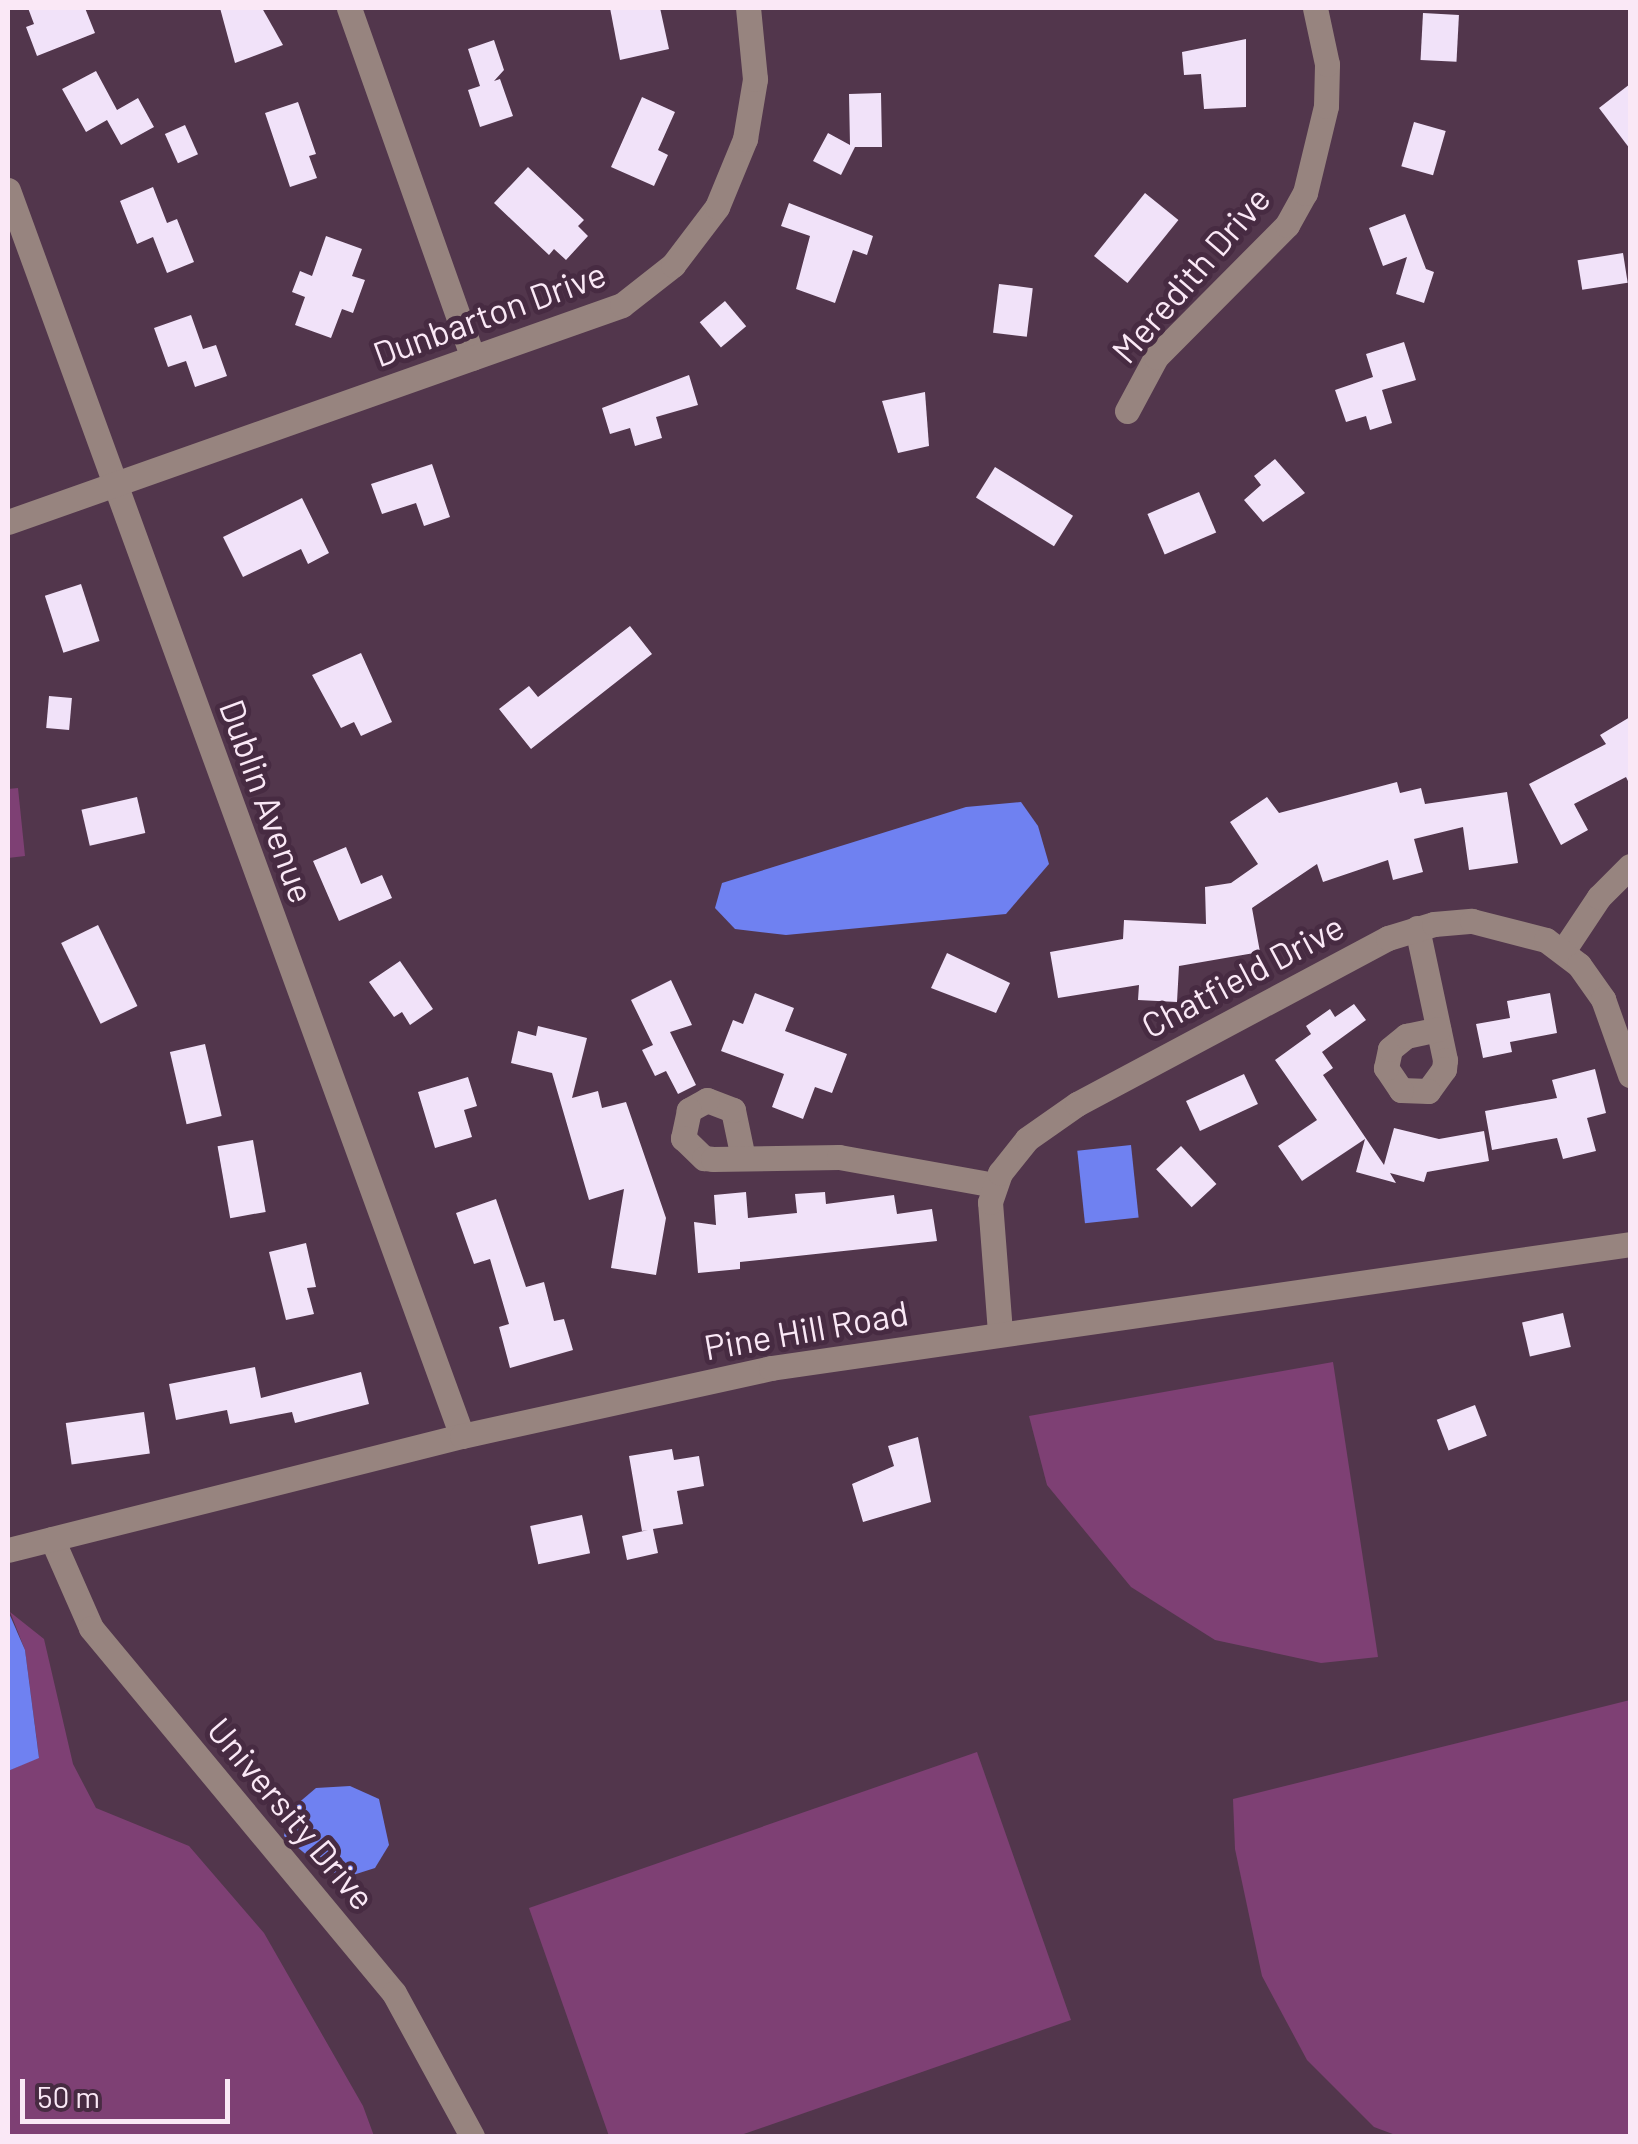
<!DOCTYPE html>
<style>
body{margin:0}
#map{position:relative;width:1638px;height:2144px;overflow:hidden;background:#52364c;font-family:Barlow,sans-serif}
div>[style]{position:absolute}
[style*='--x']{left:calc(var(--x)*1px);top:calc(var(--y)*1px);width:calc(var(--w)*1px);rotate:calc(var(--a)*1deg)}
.green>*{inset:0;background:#7e4074}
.water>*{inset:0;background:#6f81f1;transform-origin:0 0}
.building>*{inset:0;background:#f1e2f9;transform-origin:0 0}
.minor>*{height:25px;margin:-12.5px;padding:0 12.5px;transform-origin:12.5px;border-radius:12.5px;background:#97847f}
span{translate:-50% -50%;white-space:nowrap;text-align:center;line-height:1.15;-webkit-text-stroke:10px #472b42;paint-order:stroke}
.street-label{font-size:35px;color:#fae8f6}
.frame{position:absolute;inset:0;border:10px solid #fae8f6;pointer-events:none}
.scale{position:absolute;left:20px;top:2079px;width:210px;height:45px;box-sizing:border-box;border:5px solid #fae8f6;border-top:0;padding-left:12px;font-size:30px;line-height:35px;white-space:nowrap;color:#fae8f6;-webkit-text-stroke:8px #472b42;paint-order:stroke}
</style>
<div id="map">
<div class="green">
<div style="clip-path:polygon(18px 788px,25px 856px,8px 858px,8px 789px)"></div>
<div style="clip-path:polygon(1333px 1362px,1378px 1657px,1321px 1663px,1215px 1640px,1131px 1587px,1047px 1485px,1029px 1416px)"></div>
<div style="clip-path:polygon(10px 1612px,44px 1639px,73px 1764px,96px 1808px,189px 1846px,264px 1933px,363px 2106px,374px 2136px,8px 2136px,8px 1771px,39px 1757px,25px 1650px)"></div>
<div style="clip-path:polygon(1630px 1700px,1630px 2136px,1398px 2136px,1374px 2127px,1307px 2060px,1262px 1976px,1235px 1849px,1233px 1799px)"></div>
<div style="clip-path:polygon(977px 1752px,1071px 2020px,738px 2136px,609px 2136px,529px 1908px)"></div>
</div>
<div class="water">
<div style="clip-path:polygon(1021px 802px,1038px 826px,1049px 864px,1006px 914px,786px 935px,735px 929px,715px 908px,722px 883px,966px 807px)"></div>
<div style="left:1131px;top:1145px;width:73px;height:54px;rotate:84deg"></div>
<div style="clip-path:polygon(8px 1611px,25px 1650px,39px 1758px,8px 1771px)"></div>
<div style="clip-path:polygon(350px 1786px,379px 1799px,389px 1845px,375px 1868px,353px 1875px,327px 1872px,284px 1836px,289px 1811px,316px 1788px)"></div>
</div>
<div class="building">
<div style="clip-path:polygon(28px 8px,85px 8px,95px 33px,37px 56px,26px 27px,34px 24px)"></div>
<div style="clip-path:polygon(220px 8px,262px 8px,283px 45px,235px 63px)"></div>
<div style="clip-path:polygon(610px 8px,660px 8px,669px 49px,620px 60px)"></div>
<div style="left:1423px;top:13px;width:36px;height:47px;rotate:3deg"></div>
<div style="clip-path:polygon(1246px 39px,1246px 107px,1204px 109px,1201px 74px,1184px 75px,1182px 52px)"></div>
<div style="clip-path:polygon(494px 40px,504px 70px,494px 81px,500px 79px,513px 116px,480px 127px,468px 90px,480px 86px,468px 49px)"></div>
<div style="clip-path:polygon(96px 71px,117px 110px,138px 98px,154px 127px,121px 145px,107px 120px,86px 132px,62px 89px)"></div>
<div style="clip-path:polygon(1630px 84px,1630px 149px,1599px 108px)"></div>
<div style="clip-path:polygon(881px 93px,882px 147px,855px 147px,841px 175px,813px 161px,828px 133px,850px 145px,849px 94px)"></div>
<div style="clip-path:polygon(642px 97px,675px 112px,658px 150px,668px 155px,654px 186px,611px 167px)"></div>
<div style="clip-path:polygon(298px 102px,316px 154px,309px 156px,317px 178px,290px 187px,265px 113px)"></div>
<div style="left:1414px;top:122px;width:33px;height:46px;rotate:16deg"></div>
<div style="left:185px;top:125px;width:32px;height:22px;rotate:66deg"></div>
<div style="clip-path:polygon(528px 167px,584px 220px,578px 226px,588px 236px,566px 260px,554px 249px,549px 255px,494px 203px)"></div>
<div style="clip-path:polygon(153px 187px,167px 223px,177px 219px,194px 262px,167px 273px,153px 237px,137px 244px,120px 201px)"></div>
<div style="left:1145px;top:193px;width:43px;height:81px;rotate:39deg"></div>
<div style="clip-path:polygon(789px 203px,873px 236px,867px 255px,853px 250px,835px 303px,796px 289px,810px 236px,781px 226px)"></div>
<div style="clip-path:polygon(1405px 214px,1426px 269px,1434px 272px,1424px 303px,1396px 294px,1407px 257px,1383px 266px,1369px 228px)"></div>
<div style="clip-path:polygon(326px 236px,362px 249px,352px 276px,365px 280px,353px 313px,342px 309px,331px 338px,295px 325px,305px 297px,292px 292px,300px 271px,312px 276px)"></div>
<div style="left:1623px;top:253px;width:30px;height:46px;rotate:81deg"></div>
<div style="left:999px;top:284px;width:34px;height:49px;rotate:7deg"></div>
<div style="left:725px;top:301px;width:33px;height:33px;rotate:50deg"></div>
<div style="clip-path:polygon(191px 315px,203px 349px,216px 345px,227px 376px,195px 387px,186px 361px,168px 367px,154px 328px)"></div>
<div style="clip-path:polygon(1404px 342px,1416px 380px,1382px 390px,1392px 423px,1370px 430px,1366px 416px,1346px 422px,1335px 390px,1373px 377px,1366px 354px)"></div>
<div style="clip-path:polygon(689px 375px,698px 405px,656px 417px,662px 438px,635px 446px,630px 428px,610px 434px,602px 408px)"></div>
<div style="clip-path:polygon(925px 392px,929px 446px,898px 453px,882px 401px)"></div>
<div style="clip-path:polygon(1275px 459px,1305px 493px,1263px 522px,1244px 500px,1261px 485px,1254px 476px)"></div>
<div style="clip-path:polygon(432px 464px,450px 517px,424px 526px,416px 503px,382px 514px,371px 484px)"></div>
<div style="left:995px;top:467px;width:92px;height:36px;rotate:32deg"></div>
<div style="left:1199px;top:492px;width:44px;height:56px;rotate:67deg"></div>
<div style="clip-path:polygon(302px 498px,329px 553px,308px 564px,301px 549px,243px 577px,223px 537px)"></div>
<div style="left:81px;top:584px;width:60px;height:38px;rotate:72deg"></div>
<div style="clip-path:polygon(630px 626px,652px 654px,531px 749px,499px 709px,529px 686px,538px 697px)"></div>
<div style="clip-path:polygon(361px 653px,392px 722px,361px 736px,354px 722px,341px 728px,312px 675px)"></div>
<div style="left:49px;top:696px;width:23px;height:32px;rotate:5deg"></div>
<div style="clip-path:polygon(1630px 717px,1630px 785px,1626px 777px,1574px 804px,1588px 830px,1561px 845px,1529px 784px,1606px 744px,1600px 735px)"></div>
<div style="clip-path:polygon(1397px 782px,1400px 793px,1421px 788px,1425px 804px,1507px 792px,1518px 863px,1469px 870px,1463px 827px,1414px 839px,1423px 872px,1393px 880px,1388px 860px,1323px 882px,1317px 864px,1252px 908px,1260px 952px,1179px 966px,1177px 1002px,1138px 1000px,1139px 985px,1058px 998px,1050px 952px,1123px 939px,1124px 920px,1206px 924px,1205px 887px,1231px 883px,1258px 864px,1230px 822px,1267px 797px,1279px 813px)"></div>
<div style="left:137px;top:797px;width:37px;height:57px;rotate:77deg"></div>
<div style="clip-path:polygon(346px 847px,361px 884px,382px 875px,392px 898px,339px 921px,313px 861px)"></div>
<div style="left:98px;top:925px;width:90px;height:41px;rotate:64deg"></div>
<div style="clip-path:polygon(947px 953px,1010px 983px,996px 1013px,931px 988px)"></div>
<div style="clip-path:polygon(400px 961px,433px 1009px,410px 1025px,402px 1012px,394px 1017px,369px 982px)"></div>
<div style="clip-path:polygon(671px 980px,692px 1025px,670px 1032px,696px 1085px,678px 1094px,666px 1071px,655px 1076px,642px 1050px,653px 1045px,631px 1000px)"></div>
<div style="clip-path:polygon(755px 993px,794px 1008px,785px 1031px,847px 1054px,832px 1093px,815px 1087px,803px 1119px,772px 1107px,784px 1074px,721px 1051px,733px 1020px,743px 1024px)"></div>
<div style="clip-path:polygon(1550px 993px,1557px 1033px,1510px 1042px,1512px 1052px,1483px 1058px,1476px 1024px,1510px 1018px,1507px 1001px)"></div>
<div style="clip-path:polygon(1354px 1004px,1366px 1020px,1322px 1052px,1333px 1068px,1323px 1075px,1384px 1165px,1394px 1128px,1439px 1139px,1484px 1131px,1489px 1161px,1427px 1172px,1424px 1182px,1390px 1173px,1396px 1183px,1356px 1172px,1365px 1139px,1302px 1181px,1278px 1146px,1317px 1120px,1275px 1060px,1311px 1034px,1306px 1026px,1330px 1009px,1335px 1017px)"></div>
<div style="clip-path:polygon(538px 1026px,587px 1038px,572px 1098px,598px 1091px,602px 1108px,626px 1102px,666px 1218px,656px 1275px,611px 1268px,624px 1189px,589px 1200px,552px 1073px,511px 1063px,518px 1031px,536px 1036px)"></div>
<div style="left:205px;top:1044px;width:74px;height:36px;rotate:77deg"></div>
<div style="clip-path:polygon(1595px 1069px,1606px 1113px,1587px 1118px,1596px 1151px,1563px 1159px,1557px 1138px,1492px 1150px,1485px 1111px,1557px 1098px,1552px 1080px)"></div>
<div style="left:1244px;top:1074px;width:33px;height:64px;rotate:65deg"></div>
<div style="clip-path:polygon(468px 1077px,477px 1106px,464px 1110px,472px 1137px,435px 1148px,418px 1092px)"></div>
<div style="left:253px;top:1140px;width:73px;height:36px;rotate:80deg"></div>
<div style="left:1181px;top:1146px;width:52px;height:34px;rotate:47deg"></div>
<div style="clip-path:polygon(746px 1192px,748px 1218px,797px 1213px,795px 1194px,825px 1192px,826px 1204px,894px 1195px,897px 1214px,932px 1209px,937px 1241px,740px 1262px,740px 1269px,698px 1273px,694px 1222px,716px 1225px,714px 1195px)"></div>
<div style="clip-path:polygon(496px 1199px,526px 1287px,544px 1282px,554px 1321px,564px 1319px,573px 1350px,510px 1368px,499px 1327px,509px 1324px,490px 1259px,474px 1264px,456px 1213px)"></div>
<div style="clip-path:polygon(306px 1243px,316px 1287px,307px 1288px,314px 1314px,286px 1320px,269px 1252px)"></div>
<div style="left:1563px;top:1313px;width:35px;height:42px;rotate:77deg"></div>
<div style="clip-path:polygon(255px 1367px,261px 1398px,361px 1372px,369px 1404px,295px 1423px,292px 1412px,230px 1424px,227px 1410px,176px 1420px,169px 1384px)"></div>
<div style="left:1475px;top:1405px;width:33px;height:41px;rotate:69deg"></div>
<div style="left:144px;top:1412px;width:42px;height:79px;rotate:82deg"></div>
<div style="clip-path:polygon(918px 1437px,931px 1502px,863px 1522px,852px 1484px,894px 1466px,888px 1446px)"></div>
<div style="clip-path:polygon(672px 1449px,674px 1460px,699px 1456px,704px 1486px,677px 1491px,683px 1524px,653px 1529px,658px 1553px,627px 1560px,622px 1536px,648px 1530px,642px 1531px,629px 1456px)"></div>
<div style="left:582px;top:1515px;width:39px;height:53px;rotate:78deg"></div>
</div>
<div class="minor">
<div style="--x:349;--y:8;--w:371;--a:70.5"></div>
<div style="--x:8;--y:190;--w:1326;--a:69.98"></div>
<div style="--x:1127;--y:411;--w:61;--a:-61.8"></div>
<div style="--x:1156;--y:357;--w:186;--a:-45.2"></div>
<div style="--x:1287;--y:225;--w:37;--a:-61"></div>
<div style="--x:1305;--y:193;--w:89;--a:-76.4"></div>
<div style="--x:1326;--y:106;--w:42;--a:-88.6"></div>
<div style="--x:1327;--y:64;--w:57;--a:-102.1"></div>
<div style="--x:8;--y:522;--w:651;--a:-19.46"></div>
<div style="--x:622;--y:305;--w:65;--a:-38.1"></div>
<div style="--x:673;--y:265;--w:73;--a:-52.8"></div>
<div style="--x:717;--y:207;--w:74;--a:-67.6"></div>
<div style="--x:745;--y:139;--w:61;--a:-80.5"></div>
<div style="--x:755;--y:79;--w:71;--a:-95.6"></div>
<div style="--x:1417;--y:928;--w:135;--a:78"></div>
<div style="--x:1445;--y:1060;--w:9;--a:96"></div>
<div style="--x:1444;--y:1069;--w:27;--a:126"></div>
<div style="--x:1428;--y:1091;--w:27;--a:-178"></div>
<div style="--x:1401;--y:1090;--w:27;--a:-124"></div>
<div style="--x:1386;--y:1068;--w:19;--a:-78"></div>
<div style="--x:1390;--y:1049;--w:21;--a:-39"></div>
<div style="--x:1406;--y:1036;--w:33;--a:-12"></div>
<div style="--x:1563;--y:951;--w:65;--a:-56.3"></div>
<div style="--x:1599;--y:897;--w:44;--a:-45"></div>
<div style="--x:743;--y:1158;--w:49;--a:-101.8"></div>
<div style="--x:733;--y:1110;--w:28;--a:-159"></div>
<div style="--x:707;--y:1100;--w:21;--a:151"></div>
<div style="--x:689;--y:1110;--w:29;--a:102"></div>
<div style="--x:683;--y:1138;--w:29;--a:44"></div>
<div style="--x:704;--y:1158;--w:9;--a:6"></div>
<div style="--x:713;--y:1159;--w:126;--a:-0.9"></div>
<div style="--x:839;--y:1157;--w:158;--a:10.2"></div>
<div style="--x:1000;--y:1332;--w:130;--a:-94.4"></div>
<div style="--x:990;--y:1202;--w:31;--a:-71"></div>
<div style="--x:1000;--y:1173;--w:43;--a:-51.5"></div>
<div style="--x:1027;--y:1139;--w:61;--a:-35"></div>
<div style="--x:1077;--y:1104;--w:353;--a:-28.1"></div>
<div style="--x:1388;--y:938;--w:48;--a:-16.9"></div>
<div style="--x:1434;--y:924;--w:38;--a:-5"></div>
<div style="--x:1472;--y:921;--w:76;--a:14.4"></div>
<div style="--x:1546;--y:940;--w:41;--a:37.1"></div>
<div style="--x:1579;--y:965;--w:42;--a:54.8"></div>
<div style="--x:1603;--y:999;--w:81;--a:70.4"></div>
<div style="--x:52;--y:1539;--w:97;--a:66.3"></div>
<div style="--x:91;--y:1628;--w:474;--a:50.3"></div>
<div style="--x:394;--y:1993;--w:163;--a:61.4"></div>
<div style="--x:8;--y:1550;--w:468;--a:-14.1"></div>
<div style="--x:462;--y:1436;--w:316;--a:-12.4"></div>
<div style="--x:771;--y:1368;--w:868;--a:-8.21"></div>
</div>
<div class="street-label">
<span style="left:1190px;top:274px;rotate:-49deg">Meredith Drive</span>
<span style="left:489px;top:313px;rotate:-20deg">Dunbarton Drive</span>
<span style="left:268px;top:801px;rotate:70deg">Dublin Avenue</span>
<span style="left:1242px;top:975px;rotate:-28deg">Chatfield Drive</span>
<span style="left:806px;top:1329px;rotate:-10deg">Pine Hill Road</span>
<span style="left:292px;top:1813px;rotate:50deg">University Drive</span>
</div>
<div class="frame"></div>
<div class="scale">50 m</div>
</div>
